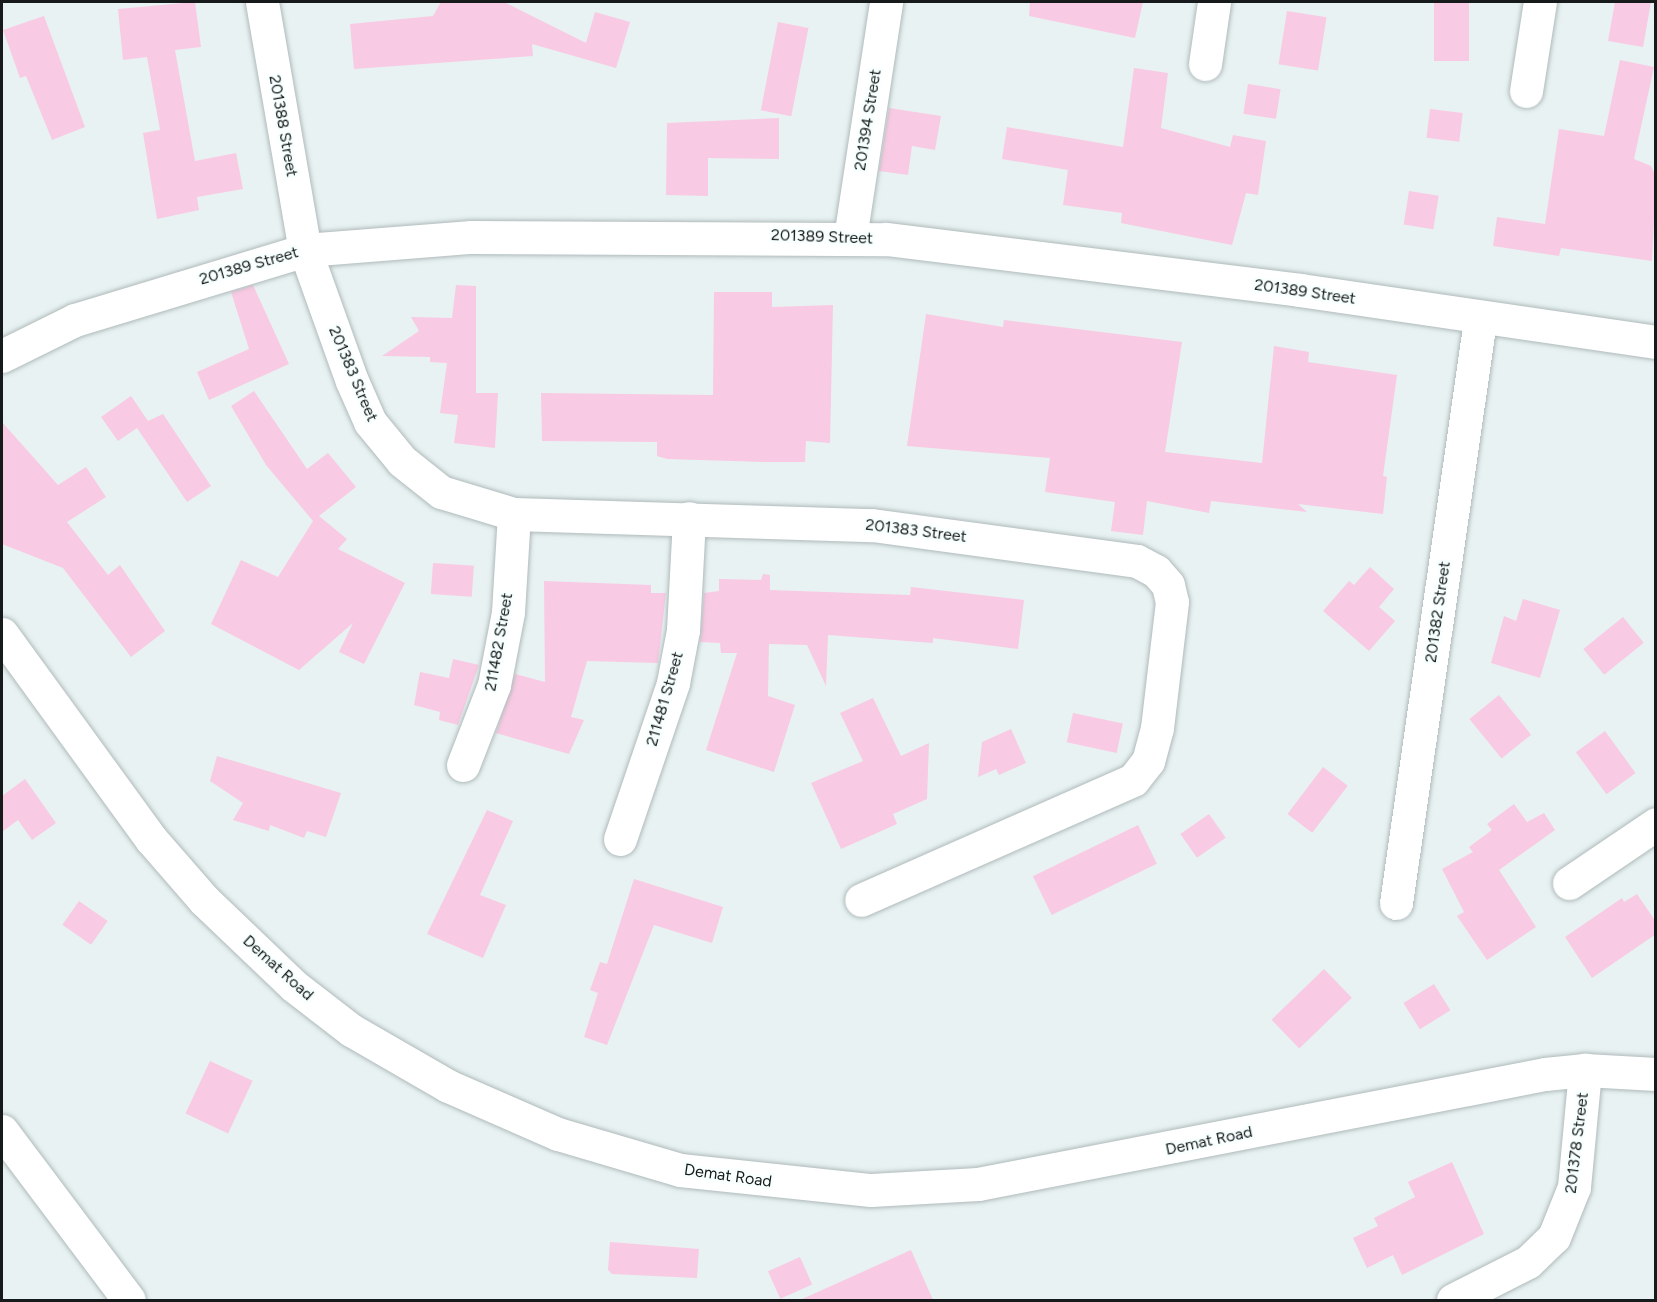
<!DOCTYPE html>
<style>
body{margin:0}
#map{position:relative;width:1657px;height:1302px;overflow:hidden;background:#e8f2f2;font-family:Figtree,sans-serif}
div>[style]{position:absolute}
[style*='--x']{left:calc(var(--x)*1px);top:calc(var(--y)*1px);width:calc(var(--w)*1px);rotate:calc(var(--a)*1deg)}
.building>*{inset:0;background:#f9cae4;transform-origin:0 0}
.roads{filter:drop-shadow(0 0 2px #b0baba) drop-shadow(0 0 2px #b0baba)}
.street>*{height:33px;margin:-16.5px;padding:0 16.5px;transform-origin:16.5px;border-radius:16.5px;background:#fff}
.secondary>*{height:33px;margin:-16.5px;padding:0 16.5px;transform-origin:16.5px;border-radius:16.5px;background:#fff}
span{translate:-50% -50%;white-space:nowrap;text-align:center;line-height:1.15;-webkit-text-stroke:5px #f7ffff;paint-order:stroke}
.street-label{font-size:16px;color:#161a1a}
.frame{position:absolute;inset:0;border:3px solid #161a1a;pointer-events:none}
</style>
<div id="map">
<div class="building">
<div style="clip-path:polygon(195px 2px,201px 47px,175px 50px,195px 161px,236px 153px,243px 189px,197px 197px,199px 210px,157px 219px,143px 133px,160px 130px,147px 57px,123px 60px,118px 9px)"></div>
<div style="clip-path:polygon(441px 2px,504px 2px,586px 43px,595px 12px,630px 22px,616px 68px,532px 44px,533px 56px,354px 69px,350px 24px,433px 16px)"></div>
<div style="clip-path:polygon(1030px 2px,1143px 2px,1135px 38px,1029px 16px)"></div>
<div style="left:1434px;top:2px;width:35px;height:59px"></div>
<div style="clip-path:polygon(1615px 2px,1651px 2px,1643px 47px,1608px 41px)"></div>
<div style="left:1287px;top:11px;width:40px;height:54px;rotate:9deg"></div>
<div style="clip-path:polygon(44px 16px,85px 127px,52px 140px,26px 76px,20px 78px,3px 30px)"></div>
<div style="left:778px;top:22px;width:31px;height:90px;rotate:11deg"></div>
<div style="clip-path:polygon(1620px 60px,1654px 67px,1634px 159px,1651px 166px,1656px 177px,1652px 261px,1561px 248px,1559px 256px,1493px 246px,1497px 217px,1545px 224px,1559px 129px,1604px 136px)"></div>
<div style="clip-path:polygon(1134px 68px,1168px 73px,1161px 128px,1230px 147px,1233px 135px,1266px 141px,1258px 195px,1246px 193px,1232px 245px,1121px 223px,1122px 213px,1063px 205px,1068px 170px,1002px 159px,1007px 127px,1123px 147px)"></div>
<div style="left:1248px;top:84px;width:33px;height:30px;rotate:9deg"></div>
<div style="clip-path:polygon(889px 108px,941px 116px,935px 150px,912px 146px,908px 175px,879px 171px)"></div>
<div style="left:1430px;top:109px;width:33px;height:29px;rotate:7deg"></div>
<div style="clip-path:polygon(779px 118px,779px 159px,708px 158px,708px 196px,666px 195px,667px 123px)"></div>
<div style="left:1409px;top:191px;width:30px;height:34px;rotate:9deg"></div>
<div style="clip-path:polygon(253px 285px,289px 364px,209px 400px,197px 372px,249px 349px,231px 292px)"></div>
<div style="clip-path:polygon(456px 285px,476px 286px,476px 393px,498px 393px,495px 448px,454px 443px,458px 415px,440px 413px,447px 363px,430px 362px,430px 357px,382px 356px,419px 331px,411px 317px,452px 318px)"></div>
<div style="clip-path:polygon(714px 292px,772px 292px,772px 307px,833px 305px,830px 443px,806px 441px,805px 462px,765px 462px,667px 459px,657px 456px,657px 442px,542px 441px,541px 393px,713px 395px)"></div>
<div style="clip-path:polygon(926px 314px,1003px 327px,1004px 320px,1182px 342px,1165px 452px,1262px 463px,1274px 346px,1309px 352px,1308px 362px,1397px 375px,1383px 476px,1387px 477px,1383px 514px,1298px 504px,1307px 512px,1211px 501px,1209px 513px,1147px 501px,1143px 535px,1111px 531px,1115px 502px,1045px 492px,1050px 458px,907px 446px)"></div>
<div style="clip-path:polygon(254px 391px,307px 469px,328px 453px,356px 487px,319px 516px,347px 539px,338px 549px,405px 583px,364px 664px,339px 652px,353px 623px,299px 670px,211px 624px,241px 560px,278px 577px,313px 521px,266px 465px,231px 406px)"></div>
<div style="clip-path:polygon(131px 396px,148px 421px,163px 414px,211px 486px,187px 502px,137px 428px,118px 441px,101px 417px)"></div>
<div style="clip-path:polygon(2px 422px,58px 485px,86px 467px,106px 497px,67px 522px,108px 575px,120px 565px,165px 631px,131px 657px,63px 568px,2px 544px)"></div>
<div style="left:433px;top:563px;width:41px;height:31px;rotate:4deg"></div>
<div style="clip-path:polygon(1370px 567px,1394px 589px,1379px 607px,1395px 621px,1369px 651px,1323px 611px,1349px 581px,1354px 585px)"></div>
<div style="clip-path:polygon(763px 574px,770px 575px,770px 590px,910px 595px,911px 587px,1024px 600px,1018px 649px,933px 638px,933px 643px,828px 635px,826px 686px,807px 645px,769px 644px,768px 696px,795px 705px,774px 772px,706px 750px,737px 653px,721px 653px,720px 643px,700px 642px,704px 593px,719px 591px,719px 579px,761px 580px)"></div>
<div style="clip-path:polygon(544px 581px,651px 585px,651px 593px,666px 593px,658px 663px,587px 661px,571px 717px,584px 720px,569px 754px,496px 733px,515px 674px,545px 682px)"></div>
<div style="clip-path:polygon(1523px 599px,1560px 610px,1540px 678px,1491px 663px,1504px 616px,1516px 621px)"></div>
<div style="left:1623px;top:617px;width:33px;height:51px;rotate:51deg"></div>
<div style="clip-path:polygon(453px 659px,479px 665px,458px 725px,439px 720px,440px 712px,414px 705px,420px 672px,449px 678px)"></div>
<div style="left:1499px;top:695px;width:51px;height:38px;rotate:51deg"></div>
<div style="clip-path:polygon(873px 698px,901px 756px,929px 743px,927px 799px,893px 814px,897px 824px,841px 849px,811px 783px,863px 761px,840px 713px)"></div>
<div style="left:1073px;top:713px;width:51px;height:30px;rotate:12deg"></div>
<div style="clip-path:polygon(1011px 729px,1026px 763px,999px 775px,996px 769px,978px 777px,982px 742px)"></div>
<div style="left:1605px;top:731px;width:52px;height:36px;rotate:54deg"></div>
<div style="clip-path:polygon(217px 756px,341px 793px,326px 837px,307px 831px,304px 838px,270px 825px,269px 831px,233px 820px,243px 803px,210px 781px)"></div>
<div style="left:1323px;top:767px;width:31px;height:59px;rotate:37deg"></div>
<div style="clip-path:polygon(25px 779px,56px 823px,32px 840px,18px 820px,2px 832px,2px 796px)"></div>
<div style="clip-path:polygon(1514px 804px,1527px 822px,1544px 813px,1555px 830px,1499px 870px,1536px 927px,1487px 960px,1457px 916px,1464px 912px,1442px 869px,1473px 852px,1469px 847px,1492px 830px,1487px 824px)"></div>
<div style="clip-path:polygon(487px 810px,513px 821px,480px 895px,506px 905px,483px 958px,427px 934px)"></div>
<div style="left:1209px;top:814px;width:29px;height:35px;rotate:55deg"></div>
<div style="left:1138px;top:825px;width:43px;height:117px;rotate:64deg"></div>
<div style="clip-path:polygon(634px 879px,723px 907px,712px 943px,654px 925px,607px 1045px,584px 1037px,598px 993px,590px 990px,600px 962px,607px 964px)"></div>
<div style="clip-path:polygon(1637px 894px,1656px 922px,1656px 934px,1592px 978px,1565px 937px,1622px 898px,1624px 902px)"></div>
<div style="left:79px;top:901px;width:35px;height:29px;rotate:35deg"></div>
<div style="left:1324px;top:969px;width:40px;height:73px;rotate:46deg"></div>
<div style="left:1434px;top:984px;width:31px;height:36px;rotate:58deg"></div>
<div style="left:210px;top:1061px;width:47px;height:58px;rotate:25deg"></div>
<div style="clip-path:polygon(1452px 1162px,1484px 1234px,1402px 1275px,1393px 1255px,1367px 1268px,1353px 1238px,1378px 1226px,1374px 1218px,1415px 1197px,1408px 1182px)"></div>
<div style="clip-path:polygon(610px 1242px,699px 1249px,697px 1278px,612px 1274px,608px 1270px)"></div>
<div style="clip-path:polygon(911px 1250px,933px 1300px,800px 1300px)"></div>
<div style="left:800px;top:1257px;width:30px;height:35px;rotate:66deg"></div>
</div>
<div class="roads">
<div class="street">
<div style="--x:262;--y:2;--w:252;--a:80.2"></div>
<div style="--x:305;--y:250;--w:139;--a:70.3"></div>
<div style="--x:352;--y:381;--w:45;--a:66.3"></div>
<div style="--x:370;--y:422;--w:50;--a:50.6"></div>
<div style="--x:402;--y:461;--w:50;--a:38.5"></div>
<div style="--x:441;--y:492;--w:76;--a:16.8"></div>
<div style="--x:514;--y:514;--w:358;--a:1.8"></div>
<div style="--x:872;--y:525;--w:267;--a:7.7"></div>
<div style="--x:1137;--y:561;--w:21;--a:28"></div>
<div style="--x:1156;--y:571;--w:18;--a:49"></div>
<div style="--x:1168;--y:585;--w:17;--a:77"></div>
<div style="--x:1172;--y:602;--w:127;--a:96.8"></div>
<div style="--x:1157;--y:728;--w:34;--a:105"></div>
<div style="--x:1148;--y:761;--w:24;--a:128"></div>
<div style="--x:1133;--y:780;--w:297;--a:156.2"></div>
<div style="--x:1205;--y:64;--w:63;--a:-81.7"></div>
<div style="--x:1526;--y:91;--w:90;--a:-81.1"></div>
<div style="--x:850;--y:238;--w:239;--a:-81.3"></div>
<div style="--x:2;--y:356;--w:81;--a:-26.3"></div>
<div style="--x:75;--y:320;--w:240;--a:-16.9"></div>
<div style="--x:305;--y:250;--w:167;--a:-4.5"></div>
<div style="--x:471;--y:237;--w:415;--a:0.3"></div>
<div style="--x:886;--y:239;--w:417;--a:7"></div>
<div style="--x:1300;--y:290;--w:360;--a:8.3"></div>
<div style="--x:463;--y:765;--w:86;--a:-68.8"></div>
<div style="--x:494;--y:685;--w:74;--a:-79.1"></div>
<div style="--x:508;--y:612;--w:98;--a:-86.5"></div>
<div style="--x:620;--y:839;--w:165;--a:-71.2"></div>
<div style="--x:673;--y:683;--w:54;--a:-79.3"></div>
<div style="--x:683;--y:630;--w:112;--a:-86.9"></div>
<div style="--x:1569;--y:883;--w:105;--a:-34.1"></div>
<div style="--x:1396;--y:903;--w:589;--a:-81.8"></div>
<div style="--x:2;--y:1131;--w:211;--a:53.1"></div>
<div style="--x:1453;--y:1300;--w:84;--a:-26.9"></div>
<div style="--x:1528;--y:1262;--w:36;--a:-44"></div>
<div style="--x:1554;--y:1237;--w:54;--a:-68.2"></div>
<div style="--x:1574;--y:1187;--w:118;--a:-84.6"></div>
</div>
<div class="secondary">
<div style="--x:2;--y:634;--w:253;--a:54"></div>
<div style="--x:151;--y:839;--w:81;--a:49"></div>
<div style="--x:204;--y:900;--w:124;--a:43.7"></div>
<div style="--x:294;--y:986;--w:72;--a:37.7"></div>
<div style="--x:351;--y:1030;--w:112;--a:30"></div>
<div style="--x:448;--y:1086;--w:120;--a:23.6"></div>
<div style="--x:558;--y:1134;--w:127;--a:16.4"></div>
<div style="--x:680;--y:1170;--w:192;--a:6"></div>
<div style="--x:871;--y:1190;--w:107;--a:-3.2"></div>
<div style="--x:978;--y:1184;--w:578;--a:-10.98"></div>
<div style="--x:1545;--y:1074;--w:40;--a:-5.7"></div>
<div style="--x:1585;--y:1070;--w:71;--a:3.2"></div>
</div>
</div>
<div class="street-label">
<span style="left:868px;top:120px;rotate:-81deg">201394 Street</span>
<span style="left:283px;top:126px;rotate:80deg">201388 Street</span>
<span style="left:822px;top:237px;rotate:2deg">201389 Street</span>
<span style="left:249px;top:266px;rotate:-16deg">201389 Street</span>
<span style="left:1305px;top:292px;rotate:8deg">201389 Street</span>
<span style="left:353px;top:374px;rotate:67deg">201383 Street</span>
<span style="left:916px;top:531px;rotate:7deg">201383 Street</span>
<span style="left:1438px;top:612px;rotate:-82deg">201382 Street</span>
<span style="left:499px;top:642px;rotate:-80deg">211482 Street</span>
<span style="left:665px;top:699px;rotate:-74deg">211481 Street</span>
<span style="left:278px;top:968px;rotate:42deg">Demat Road</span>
<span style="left:1209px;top:1141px;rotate:-12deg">Demat Road</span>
<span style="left:1577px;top:1143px;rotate:-83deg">201378 Street</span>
<span style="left:728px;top:1176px;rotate:8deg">Demat Road</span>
</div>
<div class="frame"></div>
</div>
